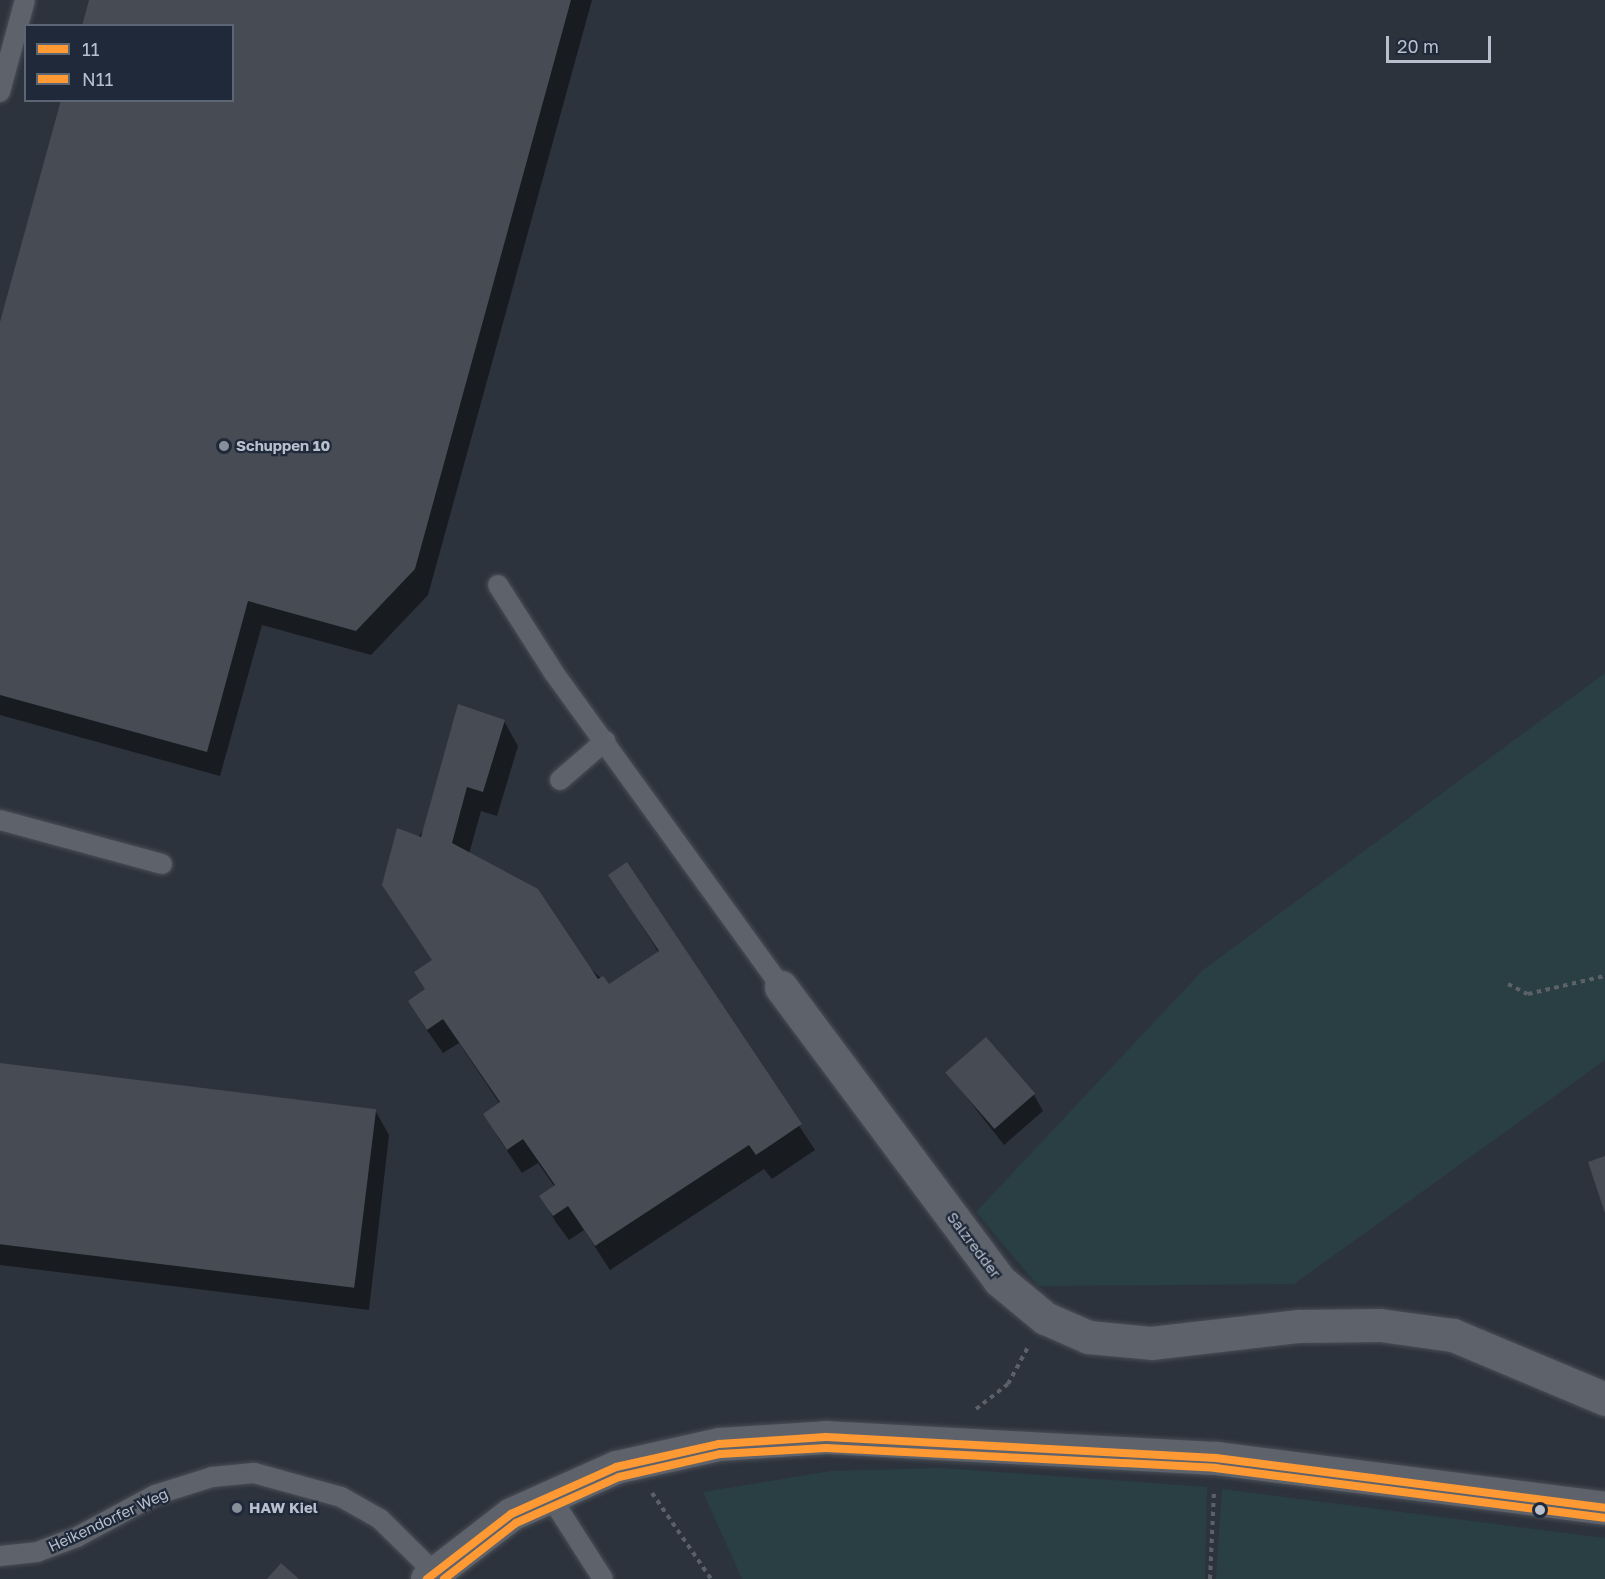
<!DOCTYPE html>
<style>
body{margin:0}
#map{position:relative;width:1605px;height:1579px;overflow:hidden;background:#2d333d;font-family:"Golos Text",sans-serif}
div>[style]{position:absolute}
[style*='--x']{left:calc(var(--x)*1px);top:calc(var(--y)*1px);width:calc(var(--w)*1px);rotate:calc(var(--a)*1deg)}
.green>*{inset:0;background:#293f44}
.shadow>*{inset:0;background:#0007}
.building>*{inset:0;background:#464b54;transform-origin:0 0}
.path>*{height:4px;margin-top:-2px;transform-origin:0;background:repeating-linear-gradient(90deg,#5b6167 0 4.5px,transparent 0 9px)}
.roads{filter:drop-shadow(0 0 2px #4a4e55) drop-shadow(0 0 2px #4a4e55)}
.lane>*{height:20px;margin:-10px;padding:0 10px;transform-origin:10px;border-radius:10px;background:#5e626b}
.street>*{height:33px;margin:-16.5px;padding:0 16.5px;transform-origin:16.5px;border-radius:16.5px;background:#5e626b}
.bus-1>*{height:8px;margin:-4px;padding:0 4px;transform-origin:4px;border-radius:4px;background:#f93}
.bus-2>*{height:8px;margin:-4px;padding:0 4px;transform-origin:4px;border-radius:4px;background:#f93}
.dots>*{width:16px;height:16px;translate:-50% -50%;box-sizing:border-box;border:3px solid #1f2939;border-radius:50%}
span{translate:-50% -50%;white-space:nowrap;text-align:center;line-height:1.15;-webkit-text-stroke:4.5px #1f2939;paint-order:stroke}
.poi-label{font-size:15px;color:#b8c0cd;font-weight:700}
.left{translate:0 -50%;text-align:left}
.street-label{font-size:15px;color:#b8c0cd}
.legend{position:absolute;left:24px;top:24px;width:210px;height:78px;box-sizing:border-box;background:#1f2939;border:2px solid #5c6574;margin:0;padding:8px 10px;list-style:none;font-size:18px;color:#b8c0cd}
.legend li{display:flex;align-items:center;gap:12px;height:30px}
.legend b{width:30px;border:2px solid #5c6574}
.scale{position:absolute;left:1386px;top:36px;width:105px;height:27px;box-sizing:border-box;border:3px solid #b8c0cd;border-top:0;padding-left:8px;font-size:18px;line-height:21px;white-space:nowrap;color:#b8c0cd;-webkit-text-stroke:4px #1f2939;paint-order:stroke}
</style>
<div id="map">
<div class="green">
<div style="clip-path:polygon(1605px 673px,1605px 1060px,1294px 1284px,1038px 1286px,976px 1212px,1203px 970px)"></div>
<div style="clip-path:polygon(942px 1468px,1207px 1487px,1205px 1579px,742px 1579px,703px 1492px,831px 1471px)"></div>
<div style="clip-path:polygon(1222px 1489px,1605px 1538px,1605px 1579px,1216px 1579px)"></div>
</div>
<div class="shadow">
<div style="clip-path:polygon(90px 0,592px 0,428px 595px,371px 655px,262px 625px,220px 776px,0 715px,0 328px,232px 100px,232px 26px)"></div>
<div style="clip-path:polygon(504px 721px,518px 746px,497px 816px,481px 811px,469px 854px,609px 986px,659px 953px,610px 875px,627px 864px,815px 1150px,772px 1179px,764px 1169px,610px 1270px,584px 1230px,569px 1240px,555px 1221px,541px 1196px,555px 1187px,538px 1163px,522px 1173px,499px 1139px,485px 1114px,500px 1104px,459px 1043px,443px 1053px,424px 1026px,410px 1001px,426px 990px,433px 961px,384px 884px)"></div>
<div style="clip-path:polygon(0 1064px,375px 1110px,389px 1135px,369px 1310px,0 1265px)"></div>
<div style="clip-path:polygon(947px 1072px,1034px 1095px,1043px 1111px,1004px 1145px)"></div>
</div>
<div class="building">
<div style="clip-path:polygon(89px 0,571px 0,415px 569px,356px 631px,248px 601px,207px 752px,0 695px,0 322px,61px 100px,232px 100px,232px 26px,82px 26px)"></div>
<div style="clip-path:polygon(458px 704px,505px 720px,483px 792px,467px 787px,452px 843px,538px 889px,598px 979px,603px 976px,609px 984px,659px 951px,608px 875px,627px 862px,802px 1124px,756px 1155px,749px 1145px,595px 1246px,568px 1206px,553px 1216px,539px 1196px,555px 1185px,523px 1139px,507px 1150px,483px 1114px,500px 1102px,443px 1019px,427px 1030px,408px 1001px,425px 989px,414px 972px,432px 960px,382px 885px,397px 828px,421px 837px)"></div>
<div style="left:986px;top:1037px;width:75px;height:54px;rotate:49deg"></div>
<div style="left:0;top:1063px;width:379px;height:180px;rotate:7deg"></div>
<div style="clip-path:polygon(1605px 1156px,1605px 1213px,1588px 1162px)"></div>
<div style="clip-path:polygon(281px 1563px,299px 1579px,267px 1579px)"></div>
</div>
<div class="path">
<div style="--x:1508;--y:984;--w:22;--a:27"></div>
<div style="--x:1528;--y:994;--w:79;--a:-13.2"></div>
<div style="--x:976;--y:1409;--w:41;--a:-38"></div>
<div style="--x:1008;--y:1384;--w:42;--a:-61.6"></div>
<div style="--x:652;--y:1493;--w:104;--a:55.5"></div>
<div style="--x:1210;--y:1579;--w:87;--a:-87.4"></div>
</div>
<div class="roads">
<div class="lane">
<div style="--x:0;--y:92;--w:95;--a:-74.8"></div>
<div style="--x:498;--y:585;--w:104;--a:57.5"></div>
<div style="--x:554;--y:673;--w:387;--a:54.1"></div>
<div style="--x:560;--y:780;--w:60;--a:-40.9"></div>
<div style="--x:0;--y:820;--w:168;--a:15.2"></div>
<div style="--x:550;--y:1496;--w:98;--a:57.4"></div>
<div style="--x:0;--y:1556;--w:37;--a:-6"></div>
<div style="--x:37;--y:1552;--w:43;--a:-20.6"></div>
<div style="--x:77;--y:1537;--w:89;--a:-28.3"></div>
<div style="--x:155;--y:1495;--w:60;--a:-17.5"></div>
<div style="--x:212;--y:1477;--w:42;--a:-5.4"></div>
<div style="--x:254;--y:1473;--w:90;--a:15.4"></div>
<div style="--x:341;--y:1497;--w:45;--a:29.4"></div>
<div style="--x:380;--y:1519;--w:76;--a:44.5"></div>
</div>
<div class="street">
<div style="--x:781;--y:987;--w:365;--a:53.3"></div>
<div style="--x:999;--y:1280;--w:60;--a:39.6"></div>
<div style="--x:1045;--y:1318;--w:47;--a:23.8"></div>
<div style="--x:1088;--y:1337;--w:63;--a:5.4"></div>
<div style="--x:1151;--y:1343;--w:149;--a:-6.6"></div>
<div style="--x:1299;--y:1326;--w:81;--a:-0.7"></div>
<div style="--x:1380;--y:1325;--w:74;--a:7.8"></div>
<div style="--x:1453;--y:1335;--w:165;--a:22.8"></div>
<div style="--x:427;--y:1579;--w:106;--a:-37.7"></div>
<div style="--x:511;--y:1514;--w:115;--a:-24.1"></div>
<div style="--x:616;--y:1467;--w:106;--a:-12.6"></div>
<div style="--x:719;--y:1444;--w:107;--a:-3.7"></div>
<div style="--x:826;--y:1437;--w:391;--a:3.1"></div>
<div style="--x:1216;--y:1458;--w:392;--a:7.3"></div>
</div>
</div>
<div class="bus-1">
<div style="--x:427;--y:1579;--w:106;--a:-37.7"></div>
<div style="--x:511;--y:1514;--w:115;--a:-24.1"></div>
<div style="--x:616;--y:1467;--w:106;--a:-12.6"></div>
<div style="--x:719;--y:1444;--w:107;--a:-3.7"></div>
<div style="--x:826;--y:1437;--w:391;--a:3.1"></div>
<div style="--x:1216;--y:1458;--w:392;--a:7.3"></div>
</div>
<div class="bus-2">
<div style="--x:444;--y:1579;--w:91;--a:-37.9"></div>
<div style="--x:516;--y:1523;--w:113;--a:-24.1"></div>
<div style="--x:619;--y:1477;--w:104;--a:-12.8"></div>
<div style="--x:720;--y:1454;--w:106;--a:-3.2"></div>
<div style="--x:826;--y:1448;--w:390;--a:2.9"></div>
<div style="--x:1215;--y:1468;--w:392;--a:7.3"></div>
</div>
<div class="dots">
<div style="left:224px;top:446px;background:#878f9b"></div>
<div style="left:237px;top:1508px;background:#878f9b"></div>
<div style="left:1540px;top:1510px;background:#b8c0cd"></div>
</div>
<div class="poi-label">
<span class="left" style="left:236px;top:446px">Schuppen 10</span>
<span class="left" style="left:249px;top:1508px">HAW Kiel</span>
</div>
<div class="street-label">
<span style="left:974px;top:1245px;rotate:53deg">Salzredder</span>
<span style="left:108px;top:1520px;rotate:-25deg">Heikendorfer Weg</span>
</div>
<ul class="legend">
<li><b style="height:8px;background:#f93"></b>11</li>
<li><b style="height:8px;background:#f93"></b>N11</li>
</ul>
<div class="scale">20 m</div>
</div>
